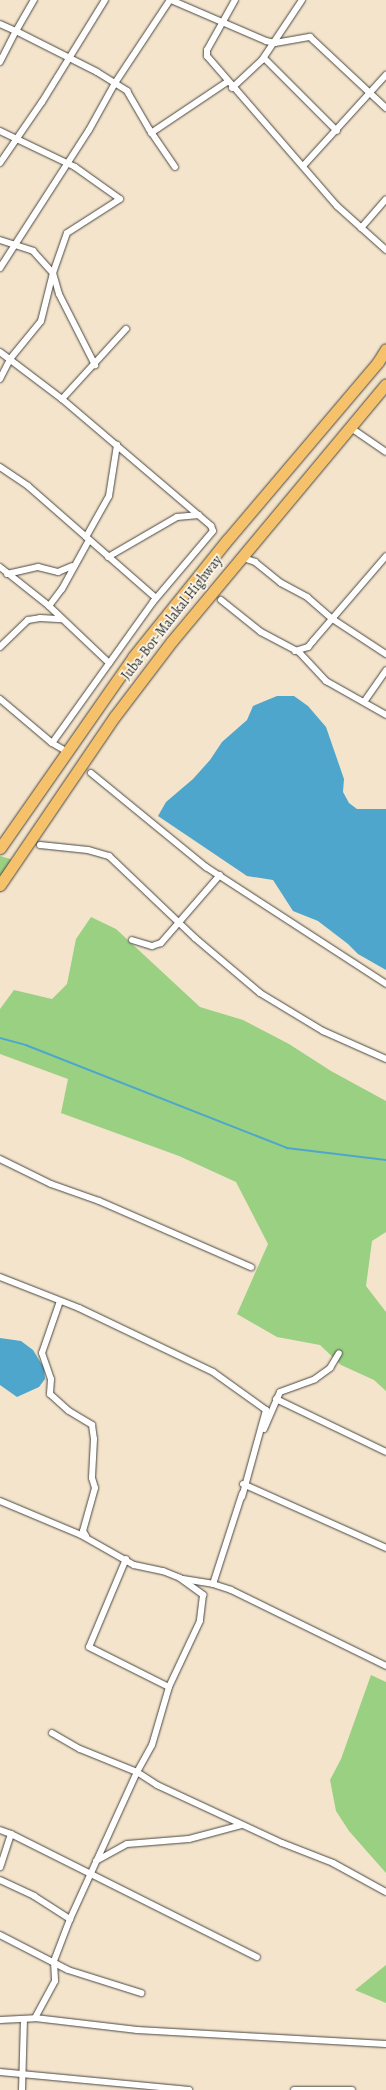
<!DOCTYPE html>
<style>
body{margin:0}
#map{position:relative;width:386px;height:2090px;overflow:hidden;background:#f4e4cb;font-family:Alegreya,serif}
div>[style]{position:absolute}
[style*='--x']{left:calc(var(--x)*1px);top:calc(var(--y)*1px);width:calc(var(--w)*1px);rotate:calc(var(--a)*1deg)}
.green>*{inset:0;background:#99d082}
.water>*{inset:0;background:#4fa6cc}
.stream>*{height:1.5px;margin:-0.75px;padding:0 0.75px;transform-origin:0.75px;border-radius:0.75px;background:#4fa6cc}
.roads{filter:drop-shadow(0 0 1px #494743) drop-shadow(0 0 1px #494743)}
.street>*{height:6px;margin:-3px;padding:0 3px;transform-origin:3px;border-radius:3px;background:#fff}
.highway>*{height:11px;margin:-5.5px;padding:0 5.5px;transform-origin:5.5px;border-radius:5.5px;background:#f5c16b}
span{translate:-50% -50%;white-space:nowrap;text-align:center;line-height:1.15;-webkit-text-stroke:3.5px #fbf7ec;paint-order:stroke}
.street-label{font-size:14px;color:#2b2b2b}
</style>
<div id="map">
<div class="green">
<div style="clip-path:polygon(0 856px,20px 862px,0 893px)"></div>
<div style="clip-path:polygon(91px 917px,116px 929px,200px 1007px,243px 1020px,289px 1044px,331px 1071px,386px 1101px,386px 1232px,372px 1241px,366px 1286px,386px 1312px,386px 1391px,374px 1380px,341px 1365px,320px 1345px,277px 1337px,237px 1314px,268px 1244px,236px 1182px,179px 1156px,61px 1113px,68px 1079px,0 1054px,0 1009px,14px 990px,52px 999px,67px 984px,76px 939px)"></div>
<div style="clip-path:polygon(371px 1675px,386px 1682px,386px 1873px,349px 1831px,336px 1811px,330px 1780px,341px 1759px)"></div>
<div style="clip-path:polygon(386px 1965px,386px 2003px,355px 1990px)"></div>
</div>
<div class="water">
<div style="clip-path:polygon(277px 696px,294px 696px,308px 706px,326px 727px,344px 779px,343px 792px,349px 803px,357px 809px,386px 809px,386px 970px,358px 954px,348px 944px,318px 921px,293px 911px,273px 880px,247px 876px,158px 816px,166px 802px,193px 779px,210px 760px,222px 742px,247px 720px,253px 706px)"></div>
<div style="clip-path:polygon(0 1338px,21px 1341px,33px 1350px,44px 1368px,45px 1379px,39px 1387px,17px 1397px,0 1385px)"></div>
</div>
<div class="stream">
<div style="--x:0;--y:1038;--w:27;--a:15"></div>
<div style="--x:26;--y:1045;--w:281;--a:21.5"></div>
<div style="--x:287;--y:1148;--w:100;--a:6.9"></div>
</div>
<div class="roads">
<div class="street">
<div style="--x:171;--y:0;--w:103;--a:23.3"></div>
<div style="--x:266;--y:41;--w:9;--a:13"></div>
<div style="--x:275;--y:43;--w:36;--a:-10"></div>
<div style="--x:310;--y:37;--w:104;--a:43.1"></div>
<div style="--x:235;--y:0;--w:57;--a:119.2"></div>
<div style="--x:207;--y:50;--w:6;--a:90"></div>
<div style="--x:207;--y:56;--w:198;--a:49.1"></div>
<div style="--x:337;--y:206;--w:66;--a:41.9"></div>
<div style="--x:0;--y:24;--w:17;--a:24"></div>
<div style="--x:16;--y:31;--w:36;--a:-60"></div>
<div style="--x:264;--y:58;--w:103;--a:45"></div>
<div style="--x:0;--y:62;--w:35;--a:-63"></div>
<div style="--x:16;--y:31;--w:91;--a:26.8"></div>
<div style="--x:97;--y:72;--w:36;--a:32"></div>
<div style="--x:127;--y:91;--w:44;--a:59.9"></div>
<div style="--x:149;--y:129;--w:46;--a:55.6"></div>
<div style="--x:232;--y:88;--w:41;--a:-43"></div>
<div style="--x:262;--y:60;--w:72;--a:-56.3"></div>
<div style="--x:0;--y:131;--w:83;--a:25.6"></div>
<div style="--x:75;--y:167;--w:55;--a:35.4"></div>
<div style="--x:151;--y:133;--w:92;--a:-33.9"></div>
<div style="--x:0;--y:163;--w:74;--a:-55.5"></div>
<div style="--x:42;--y:102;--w:120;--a:-58.3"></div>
<div style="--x:304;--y:165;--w:122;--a:-47.7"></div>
<div style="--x:361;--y:228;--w:38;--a:-49"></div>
<div style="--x:0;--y:240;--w:35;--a:18"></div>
<div style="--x:33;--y:251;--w:30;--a:48"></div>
<div style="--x:53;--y:273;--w:22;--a:74"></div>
<div style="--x:59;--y:294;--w:80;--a:63.1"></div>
<div style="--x:0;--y:268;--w:164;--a:-57.2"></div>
<div style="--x:89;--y:130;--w:54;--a:-61"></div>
<div style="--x:115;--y:83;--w:100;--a:-56.5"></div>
<div style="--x:0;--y:352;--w:78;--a:37.2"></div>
<div style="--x:62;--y:399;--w:196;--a:40.4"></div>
<div style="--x:211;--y:526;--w:5;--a:68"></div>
<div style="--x:213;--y:531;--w:93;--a:130.2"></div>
<div style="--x:153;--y:602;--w:173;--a:125.6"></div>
<div style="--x:0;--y:379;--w:22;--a:-63"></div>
<div style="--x:10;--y:359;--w:49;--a:-50.8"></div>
<div style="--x:41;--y:321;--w:49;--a:-76"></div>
<div style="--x:53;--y:273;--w:42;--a:-70.7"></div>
<div style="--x:67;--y:233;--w:63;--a:-32.7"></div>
<div style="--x:62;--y:399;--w:95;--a:-47.6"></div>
<div style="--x:351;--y:428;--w:42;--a:34.4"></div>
<div style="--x:0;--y:467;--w:34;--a:34"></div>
<div style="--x:28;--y:486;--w:170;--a:41.2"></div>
<div style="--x:86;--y:537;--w:47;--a:-60.7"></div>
<div style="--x:109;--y:496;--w:52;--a:-81.1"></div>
<div style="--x:108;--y:557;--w:80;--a:-30.1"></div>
<div style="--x:177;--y:517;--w:22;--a:-5"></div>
<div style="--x:240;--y:557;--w:16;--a:18"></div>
<div style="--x:255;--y:562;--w:33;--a:39"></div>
<div style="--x:281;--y:583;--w:30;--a:28"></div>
<div style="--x:307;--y:597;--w:32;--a:41"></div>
<div style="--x:331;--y:618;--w:66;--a:33.2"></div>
<div style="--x:0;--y:567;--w:63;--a:38.5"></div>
<div style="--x:49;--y:606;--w:83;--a:43.5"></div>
<div style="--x:7;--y:574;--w:32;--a:-13"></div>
<div style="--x:38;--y:567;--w:21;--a:14"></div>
<div style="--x:58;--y:572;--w:15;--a:-23"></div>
<div style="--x:221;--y:600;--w:51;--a:38.7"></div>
<div style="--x:261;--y:632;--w:43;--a:27.8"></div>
<div style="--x:299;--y:652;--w:40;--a:47"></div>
<div style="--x:326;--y:681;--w:69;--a:29.5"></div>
<div style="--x:49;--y:606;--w:21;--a:-53"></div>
<div style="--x:62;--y:589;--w:56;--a:-61.1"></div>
<div style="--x:0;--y:647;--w:39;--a:-44"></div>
<div style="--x:28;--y:620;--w:12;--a:-9"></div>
<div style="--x:40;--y:618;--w:22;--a:3"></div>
<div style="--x:295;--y:651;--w:14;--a:-17"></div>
<div style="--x:308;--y:647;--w:8;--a:-50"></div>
<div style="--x:313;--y:641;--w:112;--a:-49.3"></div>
<div style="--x:0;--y:699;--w:68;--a:40.2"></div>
<div style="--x:52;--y:743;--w:16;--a:30"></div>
<div style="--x:364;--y:702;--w:39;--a:-55"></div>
<div style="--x:91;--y:773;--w:149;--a:39.3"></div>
<div style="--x:206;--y:867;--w:215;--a:33"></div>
<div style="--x:40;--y:845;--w:48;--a:5.9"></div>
<div style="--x:88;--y:850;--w:22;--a:16"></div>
<div style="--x:109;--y:856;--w:119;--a:43.6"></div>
<div style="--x:195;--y:938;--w:85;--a:40.2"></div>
<div style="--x:260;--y:993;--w:74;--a:31.1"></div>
<div style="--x:323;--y:1031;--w:69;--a:24"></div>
<div style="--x:132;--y:940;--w:21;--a:17"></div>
<div style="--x:152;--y:946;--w:9;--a:-18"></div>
<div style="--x:161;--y:943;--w:90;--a:-49.1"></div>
<div style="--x:0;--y:1159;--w:57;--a:26.1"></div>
<div style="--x:51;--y:1184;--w:51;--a:19.5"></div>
<div style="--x:99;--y:1201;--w:166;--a:23.5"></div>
<div style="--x:0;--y:1277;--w:85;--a:21.4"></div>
<div style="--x:79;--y:1308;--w:148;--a:25.5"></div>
<div style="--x:213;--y:1372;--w:65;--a:35.6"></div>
<div style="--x:266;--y:1410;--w:90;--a:105.4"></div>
<div style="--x:60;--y:1301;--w:55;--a:109.1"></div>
<div style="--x:42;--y:1353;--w:28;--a:71"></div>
<div style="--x:51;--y:1379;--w:15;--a:94"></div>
<div style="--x:50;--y:1394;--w:25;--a:42"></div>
<div style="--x:69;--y:1411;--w:27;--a:31"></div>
<div style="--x:92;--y:1425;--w:14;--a:82"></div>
<div style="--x:94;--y:1439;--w:39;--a:93"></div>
<div style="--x:92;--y:1478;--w:10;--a:73"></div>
<div style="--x:95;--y:1488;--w:45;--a:105.6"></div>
<div style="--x:83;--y:1531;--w:6;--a:59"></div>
<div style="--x:276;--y:1399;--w:122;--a:25.7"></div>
<div style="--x:264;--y:1429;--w:40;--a:-66.6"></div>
<div style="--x:280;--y:1392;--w:37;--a:-20"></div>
<div style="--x:315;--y:1379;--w:19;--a:-36"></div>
<div style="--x:330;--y:1368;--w:17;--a:-59"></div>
<div style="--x:243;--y:1484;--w:157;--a:24.1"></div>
<div style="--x:0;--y:1501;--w:88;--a:22.8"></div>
<div style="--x:81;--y:1535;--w:61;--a:29.5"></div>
<div style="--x:134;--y:1565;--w:30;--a:12"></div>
<div style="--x:163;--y:1571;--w:18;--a:22"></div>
<div style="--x:180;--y:1578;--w:29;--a:36"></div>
<div style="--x:203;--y:1595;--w:26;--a:97"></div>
<div style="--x:200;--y:1621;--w:73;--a:115.2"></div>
<div style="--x:169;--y:1687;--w:60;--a:106.3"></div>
<div style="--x:152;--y:1745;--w:31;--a:119"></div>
<div style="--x:137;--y:1772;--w:162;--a:114.5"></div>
<div style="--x:70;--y:1919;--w:45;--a:110.9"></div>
<div style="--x:54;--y:1961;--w:20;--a:87"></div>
<div style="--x:55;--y:1981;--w:42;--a:118.4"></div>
<div style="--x:126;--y:1559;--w:95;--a:112.8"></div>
<div style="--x:89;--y:1647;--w:89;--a:26.6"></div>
<div style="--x:183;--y:1579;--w:30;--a:9"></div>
<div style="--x:213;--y:1584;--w:95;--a:-72.1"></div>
<div style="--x:213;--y:1584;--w:19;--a:18"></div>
<div style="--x:231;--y:1590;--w:173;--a:26.1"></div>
<div style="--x:52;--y:1733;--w:32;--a:30"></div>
<div style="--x:80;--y:1749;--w:61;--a:22"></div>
<div style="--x:137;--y:1772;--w:24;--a:33"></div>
<div style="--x:157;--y:1785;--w:138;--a:24.9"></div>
<div style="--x:282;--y:1843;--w:55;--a:21.4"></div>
<div style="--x:333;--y:1863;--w:60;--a:28.7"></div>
<div style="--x:0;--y:1830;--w:12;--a:20"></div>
<div style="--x:11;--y:1834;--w:35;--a:108"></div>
<div style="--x:11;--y:1834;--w:275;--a:26.6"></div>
<div style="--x:96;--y:1861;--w:35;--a:-29"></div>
<div style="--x:127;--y:1844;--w:62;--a:-4.6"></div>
<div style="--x:189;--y:1839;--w:55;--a:-14.8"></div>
<div style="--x:0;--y:1880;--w:38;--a:25"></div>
<div style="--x:34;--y:1896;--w:43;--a:32.6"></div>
<div style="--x:0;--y:1935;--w:76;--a:27.2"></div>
<div style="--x:68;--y:1970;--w:77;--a:17.5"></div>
<div style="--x:0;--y:2020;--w:35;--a:-3"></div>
<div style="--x:35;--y:2018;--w:103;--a:6.7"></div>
<div style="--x:137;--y:2030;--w:249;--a:3.2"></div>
<div style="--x:0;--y:2072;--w:190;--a:5.4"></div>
<div style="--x:22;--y:2090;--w:71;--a:-88.4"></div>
<div style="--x:294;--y:2090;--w:58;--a:0"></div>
</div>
<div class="highway">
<div style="--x:0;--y:848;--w:233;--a:-55.1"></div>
<div style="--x:133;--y:657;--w:151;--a:-51.2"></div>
<div style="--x:228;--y:539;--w:232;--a:-49.7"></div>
<div style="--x:378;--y:362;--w:15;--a:-58"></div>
<div style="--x:0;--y:885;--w:204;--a:-55.8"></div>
<div style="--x:115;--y:716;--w:94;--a:-52.8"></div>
<div style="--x:172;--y:641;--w:334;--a:-50.2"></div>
</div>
</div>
<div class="street-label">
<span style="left:172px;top:618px;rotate:-52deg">Juba-Bor-Malakal Highway</span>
</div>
</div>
